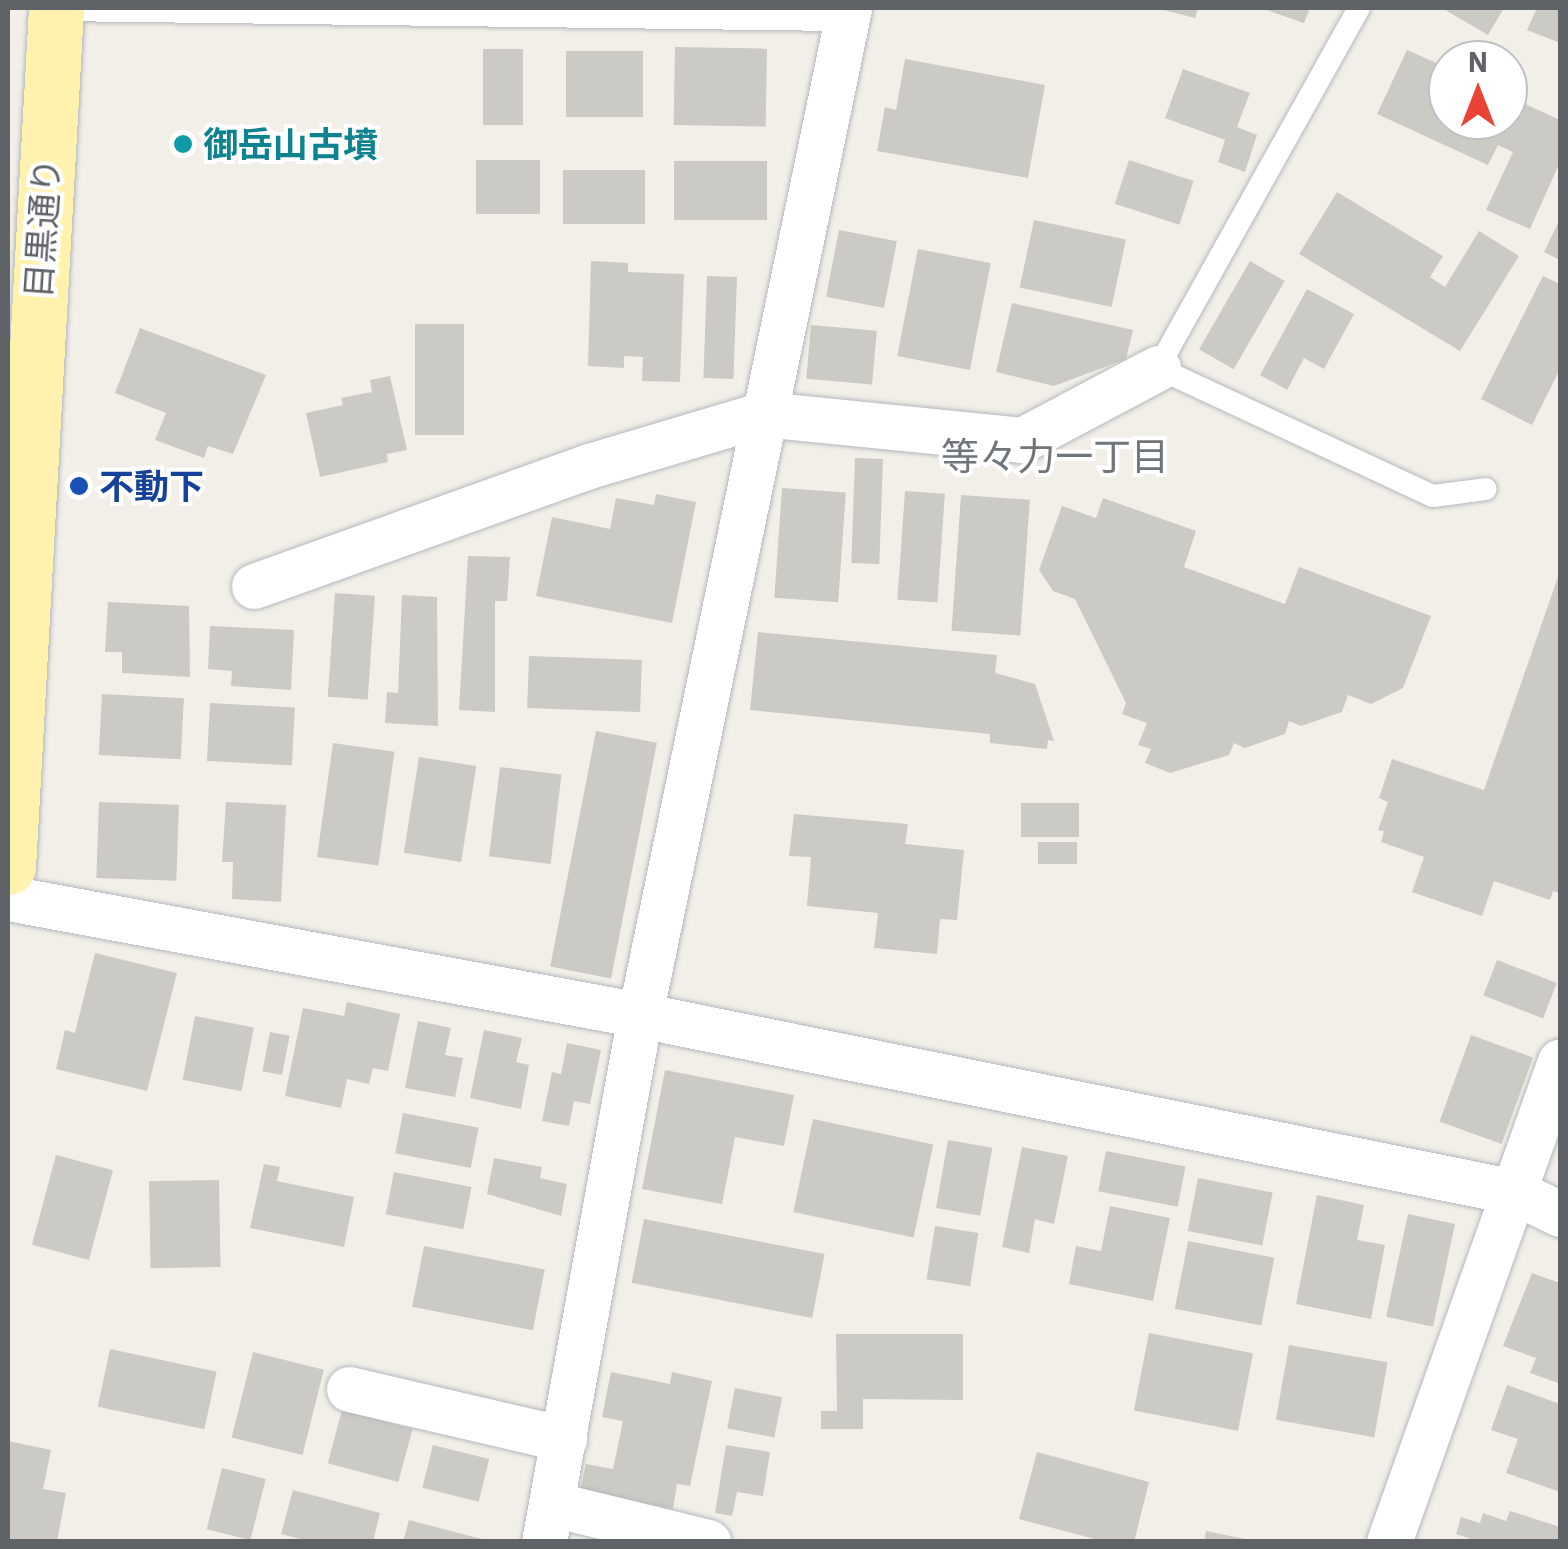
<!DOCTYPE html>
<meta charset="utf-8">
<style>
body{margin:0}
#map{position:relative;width:1568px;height:1549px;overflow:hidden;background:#f1efe8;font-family:"IBM Plex Sans","Noto Sans JP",sans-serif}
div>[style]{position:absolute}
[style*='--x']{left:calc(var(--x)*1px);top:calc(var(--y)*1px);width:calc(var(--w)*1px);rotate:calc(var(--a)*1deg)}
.building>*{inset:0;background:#cccac5;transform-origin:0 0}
.roads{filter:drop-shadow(0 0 2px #b5b8bc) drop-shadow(0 0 2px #b5b8bc)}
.lane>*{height:22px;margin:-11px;padding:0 11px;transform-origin:11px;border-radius:11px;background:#fff}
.street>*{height:45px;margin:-22.5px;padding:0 22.5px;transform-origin:22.5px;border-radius:22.5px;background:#fff}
.primary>*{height:55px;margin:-27.5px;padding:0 27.5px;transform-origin:27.5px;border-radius:27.5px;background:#fff2af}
.dots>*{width:28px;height:28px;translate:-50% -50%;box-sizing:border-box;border:5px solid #fff;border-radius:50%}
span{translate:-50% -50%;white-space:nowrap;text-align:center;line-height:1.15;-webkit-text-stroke:8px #fff;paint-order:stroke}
.culture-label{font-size:35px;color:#0d838f;font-weight:700}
.left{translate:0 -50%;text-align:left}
.street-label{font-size:35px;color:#5f6368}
.transit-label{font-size:35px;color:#164399;font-weight:700}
.neighbourhood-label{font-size:38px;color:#70757a}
.frame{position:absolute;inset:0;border:10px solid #5f6368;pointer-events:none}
.north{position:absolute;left:1428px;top:40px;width:100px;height:100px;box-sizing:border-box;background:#fff;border:2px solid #bfc1c3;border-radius:50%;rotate:0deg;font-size:28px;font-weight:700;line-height:40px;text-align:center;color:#5f6368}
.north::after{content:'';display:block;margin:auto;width:35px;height:45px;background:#ea4335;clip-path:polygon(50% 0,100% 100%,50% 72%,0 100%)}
</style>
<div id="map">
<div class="building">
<div style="clip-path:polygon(1156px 8px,1198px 8px,1195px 18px)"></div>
<div style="clip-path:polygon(1261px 8px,1310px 8px,1304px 23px)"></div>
<div style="clip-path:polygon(1442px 8px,1504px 8px,1488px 35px)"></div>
<div style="clip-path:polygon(1537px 8px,1560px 8px,1560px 43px,1527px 30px)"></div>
<div style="left:675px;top:47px;width:92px;height:78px;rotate:1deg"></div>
<div style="left:483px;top:49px;width:40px;height:76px"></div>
<div style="clip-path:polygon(1407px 50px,1448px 68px,1448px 120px,1508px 120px,1508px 96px,1560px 120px,1560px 162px,1530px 229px,1486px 210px,1513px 152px,1498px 145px,1488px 165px,1377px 114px)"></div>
<div style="left:566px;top:51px;width:77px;height:66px"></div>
<div style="clip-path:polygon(905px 59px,1045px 85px,1028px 178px,877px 151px,885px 107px,896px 110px)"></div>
<div style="clip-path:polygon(1183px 69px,1250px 93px,1237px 127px,1257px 135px,1245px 172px,1218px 162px,1225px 140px,1165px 118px)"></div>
<div style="left:476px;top:160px;width:64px;height:54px"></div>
<div style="left:1129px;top:160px;width:68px;height:46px;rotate:18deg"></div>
<div style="left:674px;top:161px;width:93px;height:59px"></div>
<div style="left:563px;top:170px;width:82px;height:54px"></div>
<div style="clip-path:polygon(1337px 192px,1443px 256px,1430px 277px,1445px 287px,1479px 231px,1519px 256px,1460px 351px,1299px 254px)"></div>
<div style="clip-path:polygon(1560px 219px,1560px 260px,1544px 252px)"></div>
<div style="left:1034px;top:220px;width:94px;height:69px;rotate:12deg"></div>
<div style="left:839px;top:230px;width:59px;height:68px;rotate:11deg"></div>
<div style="left:918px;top:249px;width:74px;height:109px;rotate:11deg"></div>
<div style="clip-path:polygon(591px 261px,628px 263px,628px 272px,684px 274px,680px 382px,642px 381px,643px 357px,624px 356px,624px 368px,588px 366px)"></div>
<div style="left:1250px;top:261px;width:40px;height:102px;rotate:30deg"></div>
<div style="left:707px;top:276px;width:30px;height:102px;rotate:2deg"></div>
<div style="clip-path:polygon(1543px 276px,1560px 284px,1560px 369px,1532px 425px,1481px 399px)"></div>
<div style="clip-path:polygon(1307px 289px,1354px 314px,1324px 369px,1304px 358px,1287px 390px,1260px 375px)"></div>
<div style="clip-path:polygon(1012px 303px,1133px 330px,1126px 359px,1054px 386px,996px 372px)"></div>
<div style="left:415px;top:324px;width:49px;height:111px"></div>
<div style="left:811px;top:325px;width:66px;height:54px;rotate:5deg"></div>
<div style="clip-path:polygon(140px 328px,266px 375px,233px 454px,208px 446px,204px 458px,155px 440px,166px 413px,115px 393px)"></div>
<div style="clip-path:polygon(390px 376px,407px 450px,387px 454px,388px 462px,320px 477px,306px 413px,343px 405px,341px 398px,372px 392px,370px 380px)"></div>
<div style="left:855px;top:458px;width:28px;height:105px;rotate:2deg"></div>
<div style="left:782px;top:488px;width:64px;height:110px;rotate:4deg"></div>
<div style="left:905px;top:491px;width:40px;height:109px;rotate:4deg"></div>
<div style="clip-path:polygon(656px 494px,696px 502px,672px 623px,536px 596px,552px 517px,610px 529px,616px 498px,654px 505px)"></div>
<div style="left:961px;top:495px;width:69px;height:136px;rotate:4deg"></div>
<div style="clip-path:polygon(1103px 498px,1196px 531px,1184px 567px,1285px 604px,1299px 567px,1431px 616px,1403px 688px,1371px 704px,1348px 695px,1342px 712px,1301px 726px,1289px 721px,1285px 734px,1245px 748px,1234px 743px,1229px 755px,1170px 773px,1145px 763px,1151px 749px,1138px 745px,1147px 723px,1122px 714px,1126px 703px,1075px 599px,1053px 591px,1039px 570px,1062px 506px,1096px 518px)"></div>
<div style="clip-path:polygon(468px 556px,510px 557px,507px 601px,495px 601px,495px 712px,459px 710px)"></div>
<div style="clip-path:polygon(1560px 571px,1560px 893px,1553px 891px,1550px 900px,1494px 881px,1482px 916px,1412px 892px,1424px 857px,1381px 842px,1384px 831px,1378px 830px,1388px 802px,1379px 798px,1392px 759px,1484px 790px)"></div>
<div style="left:335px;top:593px;width:40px;height:104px;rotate:4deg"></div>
<div style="clip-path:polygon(402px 595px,437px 597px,438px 726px,385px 723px,387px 692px,398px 693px)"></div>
<div style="clip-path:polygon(108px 602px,189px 606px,190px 677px,122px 673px,122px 652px,105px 652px)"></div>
<div style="clip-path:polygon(210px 626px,294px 630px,291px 690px,231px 686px,232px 671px,208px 669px)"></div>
<div style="clip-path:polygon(758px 632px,997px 655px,995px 673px,1035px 684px,1054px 741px,1048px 740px,1047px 749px,990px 743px,990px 734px,750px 710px)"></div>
<div style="left:529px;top:656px;width:113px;height:52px;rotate:2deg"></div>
<div style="left:102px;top:694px;width:82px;height:61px;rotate:3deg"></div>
<div style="left:210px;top:703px;width:85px;height:58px;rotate:3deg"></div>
<div style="left:596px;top:731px;width:62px;height:240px;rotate:11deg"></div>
<div style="left:333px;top:743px;width:62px;height:115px;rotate:8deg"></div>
<div style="left:419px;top:757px;width:58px;height:97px;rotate:9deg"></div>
<div style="left:500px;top:767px;width:62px;height:90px;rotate:7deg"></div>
<div style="left:99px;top:802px;width:80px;height:76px;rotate:2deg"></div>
<div style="clip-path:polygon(226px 802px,286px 805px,281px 902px,232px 899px,233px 862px,222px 862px)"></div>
<div style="left:1021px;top:803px;width:58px;height:34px"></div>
<div style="clip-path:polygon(794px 814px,908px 824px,905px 844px,964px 850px,957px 920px,940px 919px,937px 954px,874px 948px,878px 913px,807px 906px,811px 857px,789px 856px)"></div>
<div style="left:1038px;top:842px;width:39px;height:22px"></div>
<div style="clip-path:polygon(95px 953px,177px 973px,147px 1091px,56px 1069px,65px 1030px,75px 1033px)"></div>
<div style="left:1497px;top:960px;width:64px;height:38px;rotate:21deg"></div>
<div style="clip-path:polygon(347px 1002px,400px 1014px,388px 1071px,373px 1068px,369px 1084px,347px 1079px,341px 1108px,285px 1096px,303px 1008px,344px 1016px)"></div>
<div style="left:195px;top:1016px;width:60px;height:65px;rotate:11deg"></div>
<div style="clip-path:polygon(418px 1021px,451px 1028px,445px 1055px,463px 1058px,455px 1097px,405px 1088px)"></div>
<div style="clip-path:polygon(484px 1030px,522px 1038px,516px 1062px,529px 1065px,521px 1109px,470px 1098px)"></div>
<div style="left:270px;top:1032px;width:20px;height:40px;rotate:11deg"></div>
<div style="left:1471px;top:1035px;width:66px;height:92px;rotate:20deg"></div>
<div style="clip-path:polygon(567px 1043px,601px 1050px,590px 1104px,574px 1101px,569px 1126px,542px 1121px,552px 1072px,561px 1074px)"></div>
<div style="clip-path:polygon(665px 1070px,794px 1095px,784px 1146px,735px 1137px,722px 1204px,642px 1189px)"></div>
<div style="left:403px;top:1113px;width:77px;height:41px;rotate:11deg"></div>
<div style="left:813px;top:1119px;width:123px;height:95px;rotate:12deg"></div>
<div style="left:948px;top:1140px;width:45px;height:69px;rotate:10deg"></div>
<div style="clip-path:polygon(1022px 1147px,1068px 1156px,1054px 1224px,1035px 1219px,1029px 1253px,1002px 1247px)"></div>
<div style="left:1106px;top:1151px;width:81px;height:41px;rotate:11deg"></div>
<div style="left:56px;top:1155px;width:59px;height:93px;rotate:15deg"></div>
<div style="clip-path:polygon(494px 1158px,542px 1167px,540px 1178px,567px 1184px,561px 1216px,487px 1194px)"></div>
<div style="clip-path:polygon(264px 1164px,280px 1167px,277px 1181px,354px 1197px,344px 1247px,250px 1228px)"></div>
<div style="left:394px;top:1172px;width:79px;height:43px;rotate:11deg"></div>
<div style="left:1198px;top:1178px;width:76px;height:54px;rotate:11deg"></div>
<div style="left:219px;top:1180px;width:87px;height:70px;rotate:89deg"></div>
<div style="clip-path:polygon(1317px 1195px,1364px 1205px,1357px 1240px,1385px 1245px,1371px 1319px,1296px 1304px)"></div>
<div style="clip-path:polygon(1110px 1206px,1170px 1218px,1153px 1301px,1069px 1284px,1076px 1246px,1101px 1251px)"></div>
<div style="left:1408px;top:1214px;width:48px;height:105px;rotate:12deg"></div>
<div style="left:644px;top:1219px;width:184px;height:65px;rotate:11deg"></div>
<div style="left:935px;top:1226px;width:44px;height:54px;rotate:9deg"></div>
<div style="left:1188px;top:1241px;width:88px;height:69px;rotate:11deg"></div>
<div style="left:424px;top:1246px;width:123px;height:62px;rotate:11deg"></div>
<div style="clip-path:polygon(1532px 1273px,1560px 1283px,1558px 1383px,1530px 1373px,1536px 1358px,1503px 1346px)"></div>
<div style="left:1149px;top:1333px;width:106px;height:79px;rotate:11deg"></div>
<div style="clip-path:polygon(836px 1334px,963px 1334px,963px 1400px,863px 1399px,863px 1429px,821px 1429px,821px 1411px,837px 1411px)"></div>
<div style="left:1289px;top:1345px;width:100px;height:76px;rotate:10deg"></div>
<div style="left:110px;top:1349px;width:109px;height:59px;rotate:12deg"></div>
<div style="left:253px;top:1352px;width:73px;height:88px;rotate:14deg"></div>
<div style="clip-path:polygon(611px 1372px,670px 1384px,672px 1372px,712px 1381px,690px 1486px,677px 1484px,673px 1509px,580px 1490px,586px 1464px,613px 1469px,623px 1421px,602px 1417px)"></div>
<div style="clip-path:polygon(1507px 1385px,1560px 1404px,1560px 1492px,1506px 1473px,1518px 1439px,1491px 1430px)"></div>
<div style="left:735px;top:1388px;width:48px;height:41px;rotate:11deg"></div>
<div style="left:342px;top:1410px;width:73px;height:55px;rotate:15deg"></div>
<div style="clip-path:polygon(8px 1441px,51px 1450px,43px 1489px,66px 1493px,57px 1542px,8px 1542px)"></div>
<div style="left:433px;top:1445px;width:58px;height:44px;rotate:14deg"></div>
<div style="clip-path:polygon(726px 1445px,770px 1452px,763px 1496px,737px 1492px,732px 1516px,715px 1513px)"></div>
<div style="clip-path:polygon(1037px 1452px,1149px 1482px,1134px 1542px,1106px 1542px,1019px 1519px)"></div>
<div style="left:222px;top:1468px;width:45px;height:63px;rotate:14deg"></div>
<div style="clip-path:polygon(293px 1490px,380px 1513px,373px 1542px,312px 1542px,281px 1534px)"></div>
<div style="clip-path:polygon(1510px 1511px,1560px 1527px,1560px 1542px,1481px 1542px,1456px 1534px,1461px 1517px,1480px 1523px,1483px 1513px,1506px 1521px)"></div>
<div style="clip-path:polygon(409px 1520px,485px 1540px,485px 1542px,403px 1542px)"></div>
<div style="clip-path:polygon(1206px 1531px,1250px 1540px,1250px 1542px,1204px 1542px)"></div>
</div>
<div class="roads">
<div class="lane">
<div style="--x:1359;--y:8;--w:412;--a:119.2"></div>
<div style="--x:1158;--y:368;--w:303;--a:25"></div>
<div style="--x:1433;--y:496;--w:53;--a:-7.5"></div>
<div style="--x:56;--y:10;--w:790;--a:0.73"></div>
</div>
<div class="street">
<div style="--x:254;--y:586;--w:356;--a:-19.7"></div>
<div style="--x:589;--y:466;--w:182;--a:-16.6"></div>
<div style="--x:763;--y:414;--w:260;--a:5.7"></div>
<div style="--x:1022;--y:440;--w:154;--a:-27.9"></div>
<div style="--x:8;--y:898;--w:643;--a:10.49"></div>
<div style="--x:640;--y:1015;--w:893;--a:11.44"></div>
<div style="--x:1515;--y:1192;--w:50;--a:26.1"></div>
<div style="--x:349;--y:1389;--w:221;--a:13.1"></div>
<div style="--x:552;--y:1504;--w:161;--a:13.7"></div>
<div style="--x:544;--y:1542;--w:536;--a:-79.68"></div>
<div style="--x:640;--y:1015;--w:1028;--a:-78.27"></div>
<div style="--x:1389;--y:1542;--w:510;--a:-70.43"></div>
</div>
<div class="primary">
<div style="--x:8;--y:867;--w:860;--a:-86.8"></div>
</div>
</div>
<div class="dots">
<div style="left:183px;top:144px;background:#0f9aa8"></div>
<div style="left:79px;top:486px;background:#1a4fb4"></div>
</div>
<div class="culture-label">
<span class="left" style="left:203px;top:144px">御岳山古墳</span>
</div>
<div class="street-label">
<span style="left:42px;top:228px;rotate:-86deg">目黒通り</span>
</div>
<div class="transit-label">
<span class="left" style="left:99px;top:486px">不動下</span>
</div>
<div class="neighbourhood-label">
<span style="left:1055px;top:456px">等々力一丁目</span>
</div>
<div class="frame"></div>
<div class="north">N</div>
</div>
